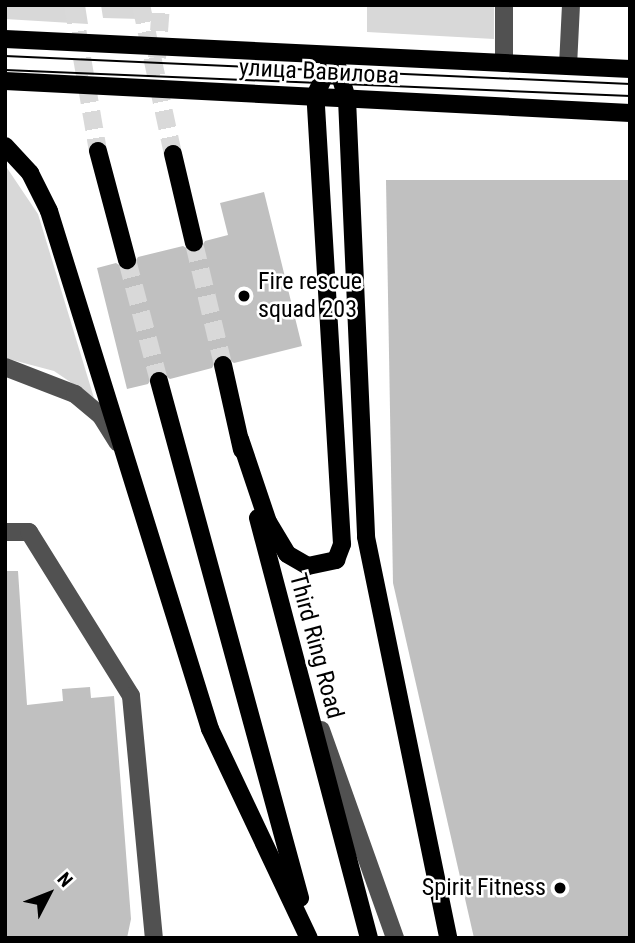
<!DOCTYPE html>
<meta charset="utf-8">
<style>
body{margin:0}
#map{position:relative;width:635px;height:943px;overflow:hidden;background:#fff;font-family:"Roboto Condensed",sans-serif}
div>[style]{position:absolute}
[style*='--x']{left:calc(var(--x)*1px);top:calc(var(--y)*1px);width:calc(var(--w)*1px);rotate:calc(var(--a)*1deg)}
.green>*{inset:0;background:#d8d8d8}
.building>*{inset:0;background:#c0c0c0}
.major-tunnel>*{height:18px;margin-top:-9px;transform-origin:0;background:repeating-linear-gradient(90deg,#d9d9d9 0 18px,transparent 0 27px)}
.minor>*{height:18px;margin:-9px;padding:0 9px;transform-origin:9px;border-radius:9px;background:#515151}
.major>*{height:18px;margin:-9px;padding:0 9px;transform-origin:9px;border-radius:9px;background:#000}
.tram>*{height:2px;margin:-1px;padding:0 1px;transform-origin:1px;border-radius:1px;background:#000}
.dots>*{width:19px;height:19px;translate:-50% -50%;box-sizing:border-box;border:4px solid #fff;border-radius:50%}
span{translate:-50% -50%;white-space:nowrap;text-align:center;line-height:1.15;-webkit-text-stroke:5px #fff;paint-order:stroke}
.street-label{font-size:24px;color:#000}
.poi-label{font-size:24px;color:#000}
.left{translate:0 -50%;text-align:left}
.right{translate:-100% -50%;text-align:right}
.frame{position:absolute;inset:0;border:7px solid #000;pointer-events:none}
.north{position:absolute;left:14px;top:859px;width:70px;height:70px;-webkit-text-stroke:5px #fff;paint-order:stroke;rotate:48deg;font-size:19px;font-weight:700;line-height:28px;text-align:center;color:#000}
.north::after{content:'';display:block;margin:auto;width:24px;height:32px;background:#000;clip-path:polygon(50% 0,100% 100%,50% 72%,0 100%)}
</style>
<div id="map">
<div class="green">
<div style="clip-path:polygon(5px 5px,85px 5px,88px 24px,5px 19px)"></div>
<div style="clip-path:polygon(101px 5px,142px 5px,141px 19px,103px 18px)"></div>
<div style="clip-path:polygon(367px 5px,494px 5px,494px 39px,367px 32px)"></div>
<div style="clip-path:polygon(5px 165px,38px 214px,94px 398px,54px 371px,5px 358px)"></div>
</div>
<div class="building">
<div style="clip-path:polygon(386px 180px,630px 180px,630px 938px,474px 938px,393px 583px)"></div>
<div style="clip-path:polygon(264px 192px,302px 346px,234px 363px,220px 354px,212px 368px,170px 379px,157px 370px,148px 384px,127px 389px,97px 268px,116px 263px,129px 271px,138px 257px,183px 246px,197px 254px,205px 241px,228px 235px,220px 203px)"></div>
<div style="clip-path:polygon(5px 571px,18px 571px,27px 705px,63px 701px,62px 689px,90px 687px,91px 698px,114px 696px,131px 919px,127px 938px,5px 938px)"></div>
</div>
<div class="major-tunnel">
<div style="--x:73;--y:5;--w:148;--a:80.3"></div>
<div style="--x:141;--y:5;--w:152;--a:77.9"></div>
<div style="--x:157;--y:58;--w:53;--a:-85.7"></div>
<div style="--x:194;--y:243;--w:125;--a:76.6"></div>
<div style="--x:127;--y:260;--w:125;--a:75.2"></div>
</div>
<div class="minor">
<div style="--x:504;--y:63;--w:58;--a:-90"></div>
<div style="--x:568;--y:66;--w:61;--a:-87.2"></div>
<div style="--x:5;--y:367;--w:75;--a:21.1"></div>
<div style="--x:75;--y:394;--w:34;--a:40"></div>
<div style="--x:101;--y:416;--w:31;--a:58"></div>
<div style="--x:5;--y:532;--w:24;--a:0"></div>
<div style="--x:29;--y:532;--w:193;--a:58.1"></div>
<div style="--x:131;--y:696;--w:243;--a:84.6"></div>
<div style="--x:321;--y:730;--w:221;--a:70.4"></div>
</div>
<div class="major">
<div style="--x:5;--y:39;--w:626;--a:2.75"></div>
<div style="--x:334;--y:55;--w:46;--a:73.5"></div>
<div style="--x:347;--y:99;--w:438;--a:87.5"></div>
<div style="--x:366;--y:537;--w:409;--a:78.4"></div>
<div style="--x:5;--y:81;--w:626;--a:2.93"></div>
<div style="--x:5;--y:146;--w:37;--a:47"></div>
<div style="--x:30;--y:173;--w:42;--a:63.4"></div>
<div style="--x:49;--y:211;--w:542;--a:72.73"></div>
<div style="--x:210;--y:729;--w:231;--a:64.7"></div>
<div style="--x:98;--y:151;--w:113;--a:75.1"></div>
<div style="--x:173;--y:154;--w:91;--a:76.7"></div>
<div style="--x:223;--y:365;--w:87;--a:77.4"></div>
<div style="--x:159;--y:381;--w:536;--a:74.74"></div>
<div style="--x:240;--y:439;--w:88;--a:71.4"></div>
<div style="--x:268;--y:522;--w:37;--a:59"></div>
<div style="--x:287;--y:554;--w:24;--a:30"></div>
<div style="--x:308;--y:566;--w:29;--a:-12"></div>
<div style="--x:336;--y:560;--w:17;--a:-69"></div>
<div style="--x:342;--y:544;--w:449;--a:-93.4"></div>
<div style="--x:315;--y:96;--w:45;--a:-65.1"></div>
<div style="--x:258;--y:518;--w:434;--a:75.2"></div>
</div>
<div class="tram">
<div style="--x:5;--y:56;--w:626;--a:2.57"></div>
<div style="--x:5;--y:70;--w:626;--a:2.38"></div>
</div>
<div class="dots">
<div style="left:244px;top:296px;background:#000"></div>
<div style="left:560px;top:888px;background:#000"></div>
</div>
<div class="street-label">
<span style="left:319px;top:72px;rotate:3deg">улица Вавилова</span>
<span style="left:316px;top:646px;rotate:75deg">Third Ring Road</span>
</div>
<div class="poi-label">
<span class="left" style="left:258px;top:296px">Fire rescue<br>squad 203</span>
<span class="right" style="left:546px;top:888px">Spirit Fitness</span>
</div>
<div class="frame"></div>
<div class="north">N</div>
</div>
